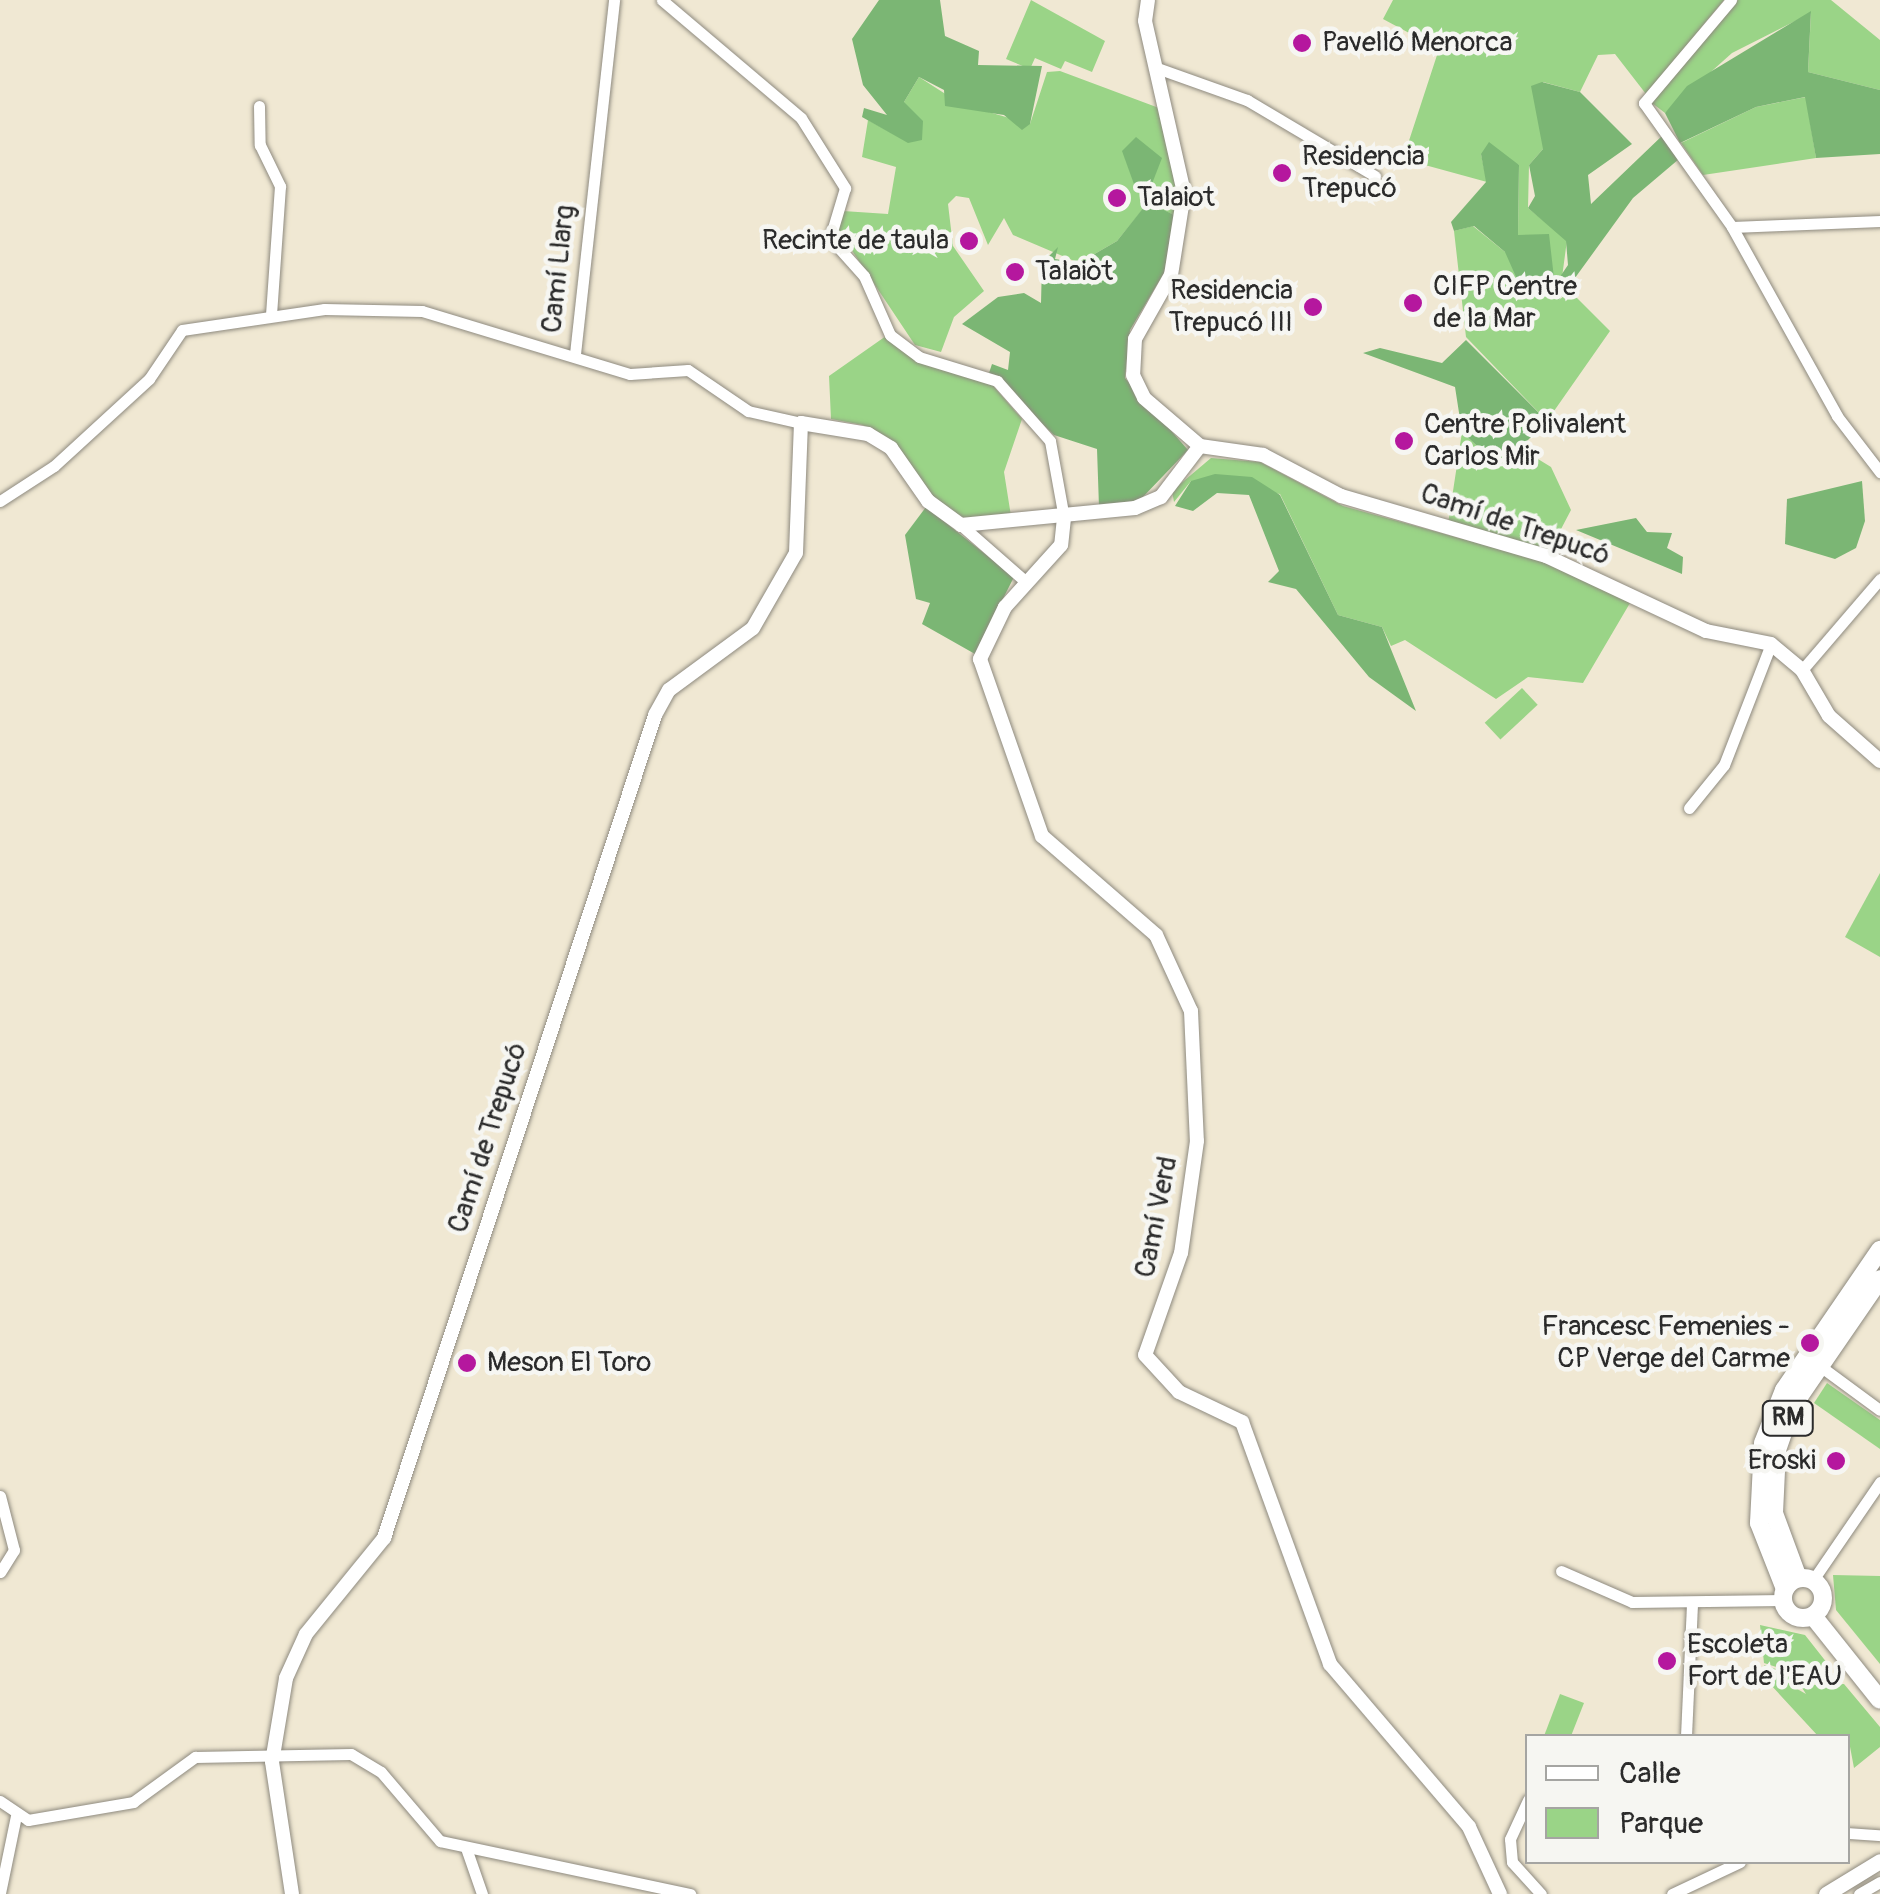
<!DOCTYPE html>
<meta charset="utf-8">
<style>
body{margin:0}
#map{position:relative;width:1880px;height:1894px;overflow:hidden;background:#f0e8d3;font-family:Pangolin,sans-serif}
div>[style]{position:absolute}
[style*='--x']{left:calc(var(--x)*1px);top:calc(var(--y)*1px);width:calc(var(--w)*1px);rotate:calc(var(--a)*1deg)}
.green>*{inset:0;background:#9ad487;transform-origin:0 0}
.forest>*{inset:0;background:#7bb674}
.roads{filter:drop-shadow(0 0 2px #8e8a7f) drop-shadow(0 0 2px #8e8a7f)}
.minor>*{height:11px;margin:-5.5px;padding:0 5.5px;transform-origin:5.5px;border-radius:5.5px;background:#fff}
.tertiary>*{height:14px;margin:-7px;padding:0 7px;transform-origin:7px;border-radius:7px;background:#fff}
.secondary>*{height:15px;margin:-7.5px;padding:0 7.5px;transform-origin:7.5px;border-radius:7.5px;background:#fff}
.primary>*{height:18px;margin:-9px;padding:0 9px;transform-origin:9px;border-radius:9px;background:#fff}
.primary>.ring{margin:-9px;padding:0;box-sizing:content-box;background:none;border:18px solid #fff;border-radius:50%}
.dots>*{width:28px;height:28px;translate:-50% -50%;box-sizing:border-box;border:5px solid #f6f6f2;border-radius:50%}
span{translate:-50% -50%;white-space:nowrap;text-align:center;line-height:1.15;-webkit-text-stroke:9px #f6f6f2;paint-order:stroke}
.shield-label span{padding:2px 8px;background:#f6f6f2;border:2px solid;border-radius:8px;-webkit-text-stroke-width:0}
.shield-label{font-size:25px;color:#2b2b2b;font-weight:700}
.poi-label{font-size:28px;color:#2b2b2b}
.left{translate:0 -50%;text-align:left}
.right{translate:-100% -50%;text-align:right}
.street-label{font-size:28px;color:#2b2b2b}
.legend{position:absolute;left:1525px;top:1734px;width:325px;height:130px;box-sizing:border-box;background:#f6f6f2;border:2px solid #a5a5a2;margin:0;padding:12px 18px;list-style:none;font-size:30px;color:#2b2b2b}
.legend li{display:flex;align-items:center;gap:20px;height:50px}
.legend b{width:50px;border:2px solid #a5a5a2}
</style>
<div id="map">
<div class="green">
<div style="clip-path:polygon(1031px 0,1105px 41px,1092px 72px,1065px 61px,1061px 69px,1035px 58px,1030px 69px,1006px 59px)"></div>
<div style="clip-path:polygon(1393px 0,1724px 0,1646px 94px,1615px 54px,1598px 55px,1580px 92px,1543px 82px,1543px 149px,1529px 165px,1528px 208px,1567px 240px,1559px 300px,1570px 291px,1610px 331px,1547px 421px,1466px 337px,1454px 231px,1473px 226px,1505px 252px,1518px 235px,1519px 165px,1481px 154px,1487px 182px,1403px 159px,1439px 49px,1383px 19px)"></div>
<div style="clip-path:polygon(1738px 0,1831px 0,1880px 40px,1880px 90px,1808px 72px,1811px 13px,1732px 53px,1665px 113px,1652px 103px)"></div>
<div style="clip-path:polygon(1060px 71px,1159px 108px,1180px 189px,1176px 216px,1148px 203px,1117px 241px,1079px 263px,1013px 235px,1004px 218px,988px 245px,969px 198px,956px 196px,948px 204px,953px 246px,984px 291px,954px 317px,941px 352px,915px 345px,837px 228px,843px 211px,888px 214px,896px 167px,862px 157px,868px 120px,908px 142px,904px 102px,919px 77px,961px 104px,1030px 124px,1047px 72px)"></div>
<div style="clip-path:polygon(1806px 97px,1816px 158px,1703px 175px,1681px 143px,1756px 107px)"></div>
<div style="clip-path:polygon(886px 336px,906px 353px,988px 380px,1022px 419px,1004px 472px,1011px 516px,962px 520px,931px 496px,899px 448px,863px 425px,831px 419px,829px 376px)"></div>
<div style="clip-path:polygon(1462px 432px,1476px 445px,1500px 454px,1520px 448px,1551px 467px,1571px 510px,1549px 552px,1448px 524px)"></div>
<div style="clip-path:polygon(1211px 458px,1260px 462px,1343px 506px,1550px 563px,1630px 603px,1583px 683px,1528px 677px,1496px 699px,1405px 640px,1391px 646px,1382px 627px,1338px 615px,1280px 494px,1191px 481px,1174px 502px,1172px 491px)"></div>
<div style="left:1522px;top:688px;width:23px;height:51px;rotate:47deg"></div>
<div style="clip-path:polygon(1880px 873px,1880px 957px,1845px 937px)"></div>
<div style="clip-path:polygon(1827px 1383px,1880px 1420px,1880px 1449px,1814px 1403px)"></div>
<div style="clip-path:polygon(1833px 1575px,1880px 1576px,1880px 1664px,1836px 1610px)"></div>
<div style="clip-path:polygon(1760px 1625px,1805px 1635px,1831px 1668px,1815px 1676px,1812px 1685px,1844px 1684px,1880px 1727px,1880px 1747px,1854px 1768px,1848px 1736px,1818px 1736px,1770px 1684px,1764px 1665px,1790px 1674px,1792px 1686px,1806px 1694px,1792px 1672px,1764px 1663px)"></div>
<div style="clip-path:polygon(1560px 1694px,1584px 1703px,1571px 1736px,1544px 1736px)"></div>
</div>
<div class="forest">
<div style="clip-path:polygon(879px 0,940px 0,945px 36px,979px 51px,978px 65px,1042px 66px,1030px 124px,1022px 130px,1004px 115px,945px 106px,944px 90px,919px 77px,904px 102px,923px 121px,922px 140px,908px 143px,862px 117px,864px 108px,887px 115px,863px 85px,852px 39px)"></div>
<div style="clip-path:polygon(1811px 11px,1808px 72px,1880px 90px,1880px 154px,1816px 158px,1805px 97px,1756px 107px,1680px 143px,1665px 113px,1687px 86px)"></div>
<div style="clip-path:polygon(1542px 82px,1580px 92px,1632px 144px,1588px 175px,1591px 204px,1664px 134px,1679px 159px,1633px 198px,1559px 300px,1551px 290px,1568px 265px,1566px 241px,1528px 208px,1535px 196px,1529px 165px,1543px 149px,1531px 86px)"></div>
<div style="clip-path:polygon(1136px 137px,1162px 158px,1148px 194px,1135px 187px,1122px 151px)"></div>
<div style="clip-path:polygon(1489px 142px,1519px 165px,1518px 235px,1549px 234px,1554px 278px,1517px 279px,1505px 252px,1474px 226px,1454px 231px,1451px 222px,1486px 182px,1481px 154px)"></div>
<div style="clip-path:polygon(1148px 202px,1176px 216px,1164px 273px,1130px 330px,1125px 378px,1188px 450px,1140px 500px,1099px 507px,1097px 449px,1054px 435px,989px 373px,992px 364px,1008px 370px,1010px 352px,962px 324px,998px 297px,1024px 293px,1041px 303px,1042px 263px,1058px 247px,1055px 259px,1079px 263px,1117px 241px)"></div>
<div style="clip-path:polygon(1466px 340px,1547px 421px,1520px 448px,1500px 454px,1476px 445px,1462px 432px,1455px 387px,1363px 353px,1380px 348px,1442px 363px)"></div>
<div style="clip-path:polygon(1215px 474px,1252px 477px,1280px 495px,1338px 615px,1382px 627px,1416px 711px,1369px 677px,1296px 589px,1268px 582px,1279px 571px,1249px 495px,1217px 493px,1193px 511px,1175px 506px,1191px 481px)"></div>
<div style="clip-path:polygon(1862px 481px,1865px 521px,1856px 548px,1835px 559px,1785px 544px,1787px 499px)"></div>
<div style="clip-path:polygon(926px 507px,1014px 577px,975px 654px,922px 624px,930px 603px,916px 599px,905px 535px)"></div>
<div style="clip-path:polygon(1636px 518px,1647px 532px,1672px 533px,1667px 548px,1683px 557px,1682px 574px,1576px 530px)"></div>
</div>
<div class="roads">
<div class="minor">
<div style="--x:662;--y:0;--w:182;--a:40.3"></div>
<div style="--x:801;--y:118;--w:83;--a:57.8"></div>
<div style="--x:845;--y:188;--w:52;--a:106.7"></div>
<div style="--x:830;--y:238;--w:51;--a:48.2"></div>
<div style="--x:864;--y:276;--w:64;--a:66.2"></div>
<div style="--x:890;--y:335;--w:36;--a:37"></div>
<div style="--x:919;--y:357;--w:82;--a:17.1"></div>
<div style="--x:997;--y:381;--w:80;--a:48.5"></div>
<div style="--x:1050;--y:441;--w:78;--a:79.7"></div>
<div style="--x:1731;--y:0;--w:135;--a:130.2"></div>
<div style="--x:1644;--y:103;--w:152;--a:54.6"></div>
<div style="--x:1157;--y:68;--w:96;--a:19.6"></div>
<div style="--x:1247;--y:100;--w:149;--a:30.7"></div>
<div style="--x:259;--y:106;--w:39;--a:89"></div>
<div style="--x:260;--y:145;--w:46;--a:64"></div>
<div style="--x:280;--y:186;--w:129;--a:94"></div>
<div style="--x:1880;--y:221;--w:148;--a:177.7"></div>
<div style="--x:1732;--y:227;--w:216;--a:60.9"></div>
<div style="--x:1837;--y:416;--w:71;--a:52.5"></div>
<div style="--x:575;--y:354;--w:356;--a:-83.7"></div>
<div style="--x:0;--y:501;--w:64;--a:-32.9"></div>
<div style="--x:54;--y:466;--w:129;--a:-42.5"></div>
<div style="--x:149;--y:379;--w:59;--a:-56"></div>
<div style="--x:182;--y:330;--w:144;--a:-8.4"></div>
<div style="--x:324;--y:309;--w:98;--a:1.2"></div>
<div style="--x:422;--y:311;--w:217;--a:16.9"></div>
<div style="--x:630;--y:374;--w:58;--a:-3.9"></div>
<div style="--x:688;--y:370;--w:73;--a:34.3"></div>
<div style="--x:748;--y:411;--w:54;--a:12.8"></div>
<div style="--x:961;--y:525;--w:85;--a:41.2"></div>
<div style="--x:1802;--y:670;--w:120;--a:-49.4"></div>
<div style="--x:1689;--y:808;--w:55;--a:-50.9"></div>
<div style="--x:1724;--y:765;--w:130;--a:-68.8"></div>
<div style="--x:1820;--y:1366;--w:74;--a:36.3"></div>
<div style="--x:0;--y:1496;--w:56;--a:75.5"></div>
<div style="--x:14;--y:1550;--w:26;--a:122"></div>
<div style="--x:1561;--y:1571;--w:77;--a:23.6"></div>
<div style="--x:1632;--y:1602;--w:151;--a:-0.8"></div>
<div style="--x:1813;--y:1580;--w:119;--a:-55.6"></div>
<div style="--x:1686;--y:1736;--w:130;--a:-87.4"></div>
<div style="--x:1528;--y:1800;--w:43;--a:114.8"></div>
<div style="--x:1510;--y:1839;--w:23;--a:85"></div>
<div style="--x:1512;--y:1862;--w:43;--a:47.8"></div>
<div style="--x:0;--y:1801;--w:34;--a:34"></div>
<div style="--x:28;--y:1820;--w:107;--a:-9.7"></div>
<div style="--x:133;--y:1802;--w:77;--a:-36"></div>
<div style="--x:195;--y:1757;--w:156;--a:-1.1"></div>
<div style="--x:351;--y:1754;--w:35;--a:31"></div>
<div style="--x:381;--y:1772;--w:91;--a:49.5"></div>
<div style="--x:440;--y:1841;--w:256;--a:12"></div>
<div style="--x:1848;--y:1833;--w:32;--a:4"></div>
<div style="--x:466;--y:1848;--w:49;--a:70.8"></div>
<div style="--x:0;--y:1893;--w:79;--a:-78.3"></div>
<div style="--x:1672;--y:1894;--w:75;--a:-25.2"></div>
<div style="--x:1859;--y:1894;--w:24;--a:-30"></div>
</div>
<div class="tertiary">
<div style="--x:1148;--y:0;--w:21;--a:98"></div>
<div style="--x:1145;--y:21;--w:176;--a:77.2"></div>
<div style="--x:1184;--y:193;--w:83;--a:99"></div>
<div style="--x:1171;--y:275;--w:73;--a:119.4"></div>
<div style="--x:1135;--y:339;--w:36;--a:93"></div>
<div style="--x:1133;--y:375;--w:25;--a:64"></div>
<div style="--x:1144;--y:398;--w:74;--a:40.6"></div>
<div style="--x:1200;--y:446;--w:64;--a:8.1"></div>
<div style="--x:1263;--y:455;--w:88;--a:27.7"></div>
<div style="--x:1341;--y:496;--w:214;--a:16.3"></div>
<div style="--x:1546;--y:556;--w:177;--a:25.1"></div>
<div style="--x:1706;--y:631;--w:66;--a:11.3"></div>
<div style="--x:1771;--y:644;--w:40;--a:40"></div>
<div style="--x:1802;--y:670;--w:53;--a:59.6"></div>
<div style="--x:1829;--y:716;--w:68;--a:41.4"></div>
<div style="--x:1064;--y:518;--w:27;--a:96"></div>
<div style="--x:1061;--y:545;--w:84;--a:132.1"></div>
<div style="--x:1005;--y:607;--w:58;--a:115.7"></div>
<div style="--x:980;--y:659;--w:188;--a:70.7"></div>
<div style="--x:1042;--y:836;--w:151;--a:41"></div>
<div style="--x:1156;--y:935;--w:84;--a:65.3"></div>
<div style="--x:1191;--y:1011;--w:130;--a:87.4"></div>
<div style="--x:1197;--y:1141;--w:113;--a:98.1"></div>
<div style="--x:1181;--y:1253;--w:108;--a:109.4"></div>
<div style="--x:1145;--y:1355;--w:50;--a:47.4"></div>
<div style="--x:1179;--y:1392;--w:70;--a:25.5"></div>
<div style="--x:1242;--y:1422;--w:258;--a:70"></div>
<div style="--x:1330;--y:1664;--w:214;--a:49.5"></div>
<div style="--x:1469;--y:1827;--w:74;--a:65.2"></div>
<div style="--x:292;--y:1894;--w:134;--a:-98.6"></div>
<div style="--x:272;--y:1762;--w:85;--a:-80.5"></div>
<div style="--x:286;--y:1678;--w:48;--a:-65.6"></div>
<div style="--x:306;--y:1634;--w:124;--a:-50.9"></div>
<div style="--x:384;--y:1538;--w:866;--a:-71.77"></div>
<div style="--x:655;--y:715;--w:29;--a:-61"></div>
<div style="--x:669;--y:690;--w:104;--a:-36.4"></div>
<div style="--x:753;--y:628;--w:86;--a:-60.2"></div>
<div style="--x:796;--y:553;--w:130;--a:-87.8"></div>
<div style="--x:801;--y:423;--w:68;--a:9.3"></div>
<div style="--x:868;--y:434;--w:27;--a:31"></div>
<div style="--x:891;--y:448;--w:65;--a:55.1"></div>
<div style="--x:928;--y:501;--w:41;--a:36"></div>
<div style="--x:961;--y:525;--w:175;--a:-5.6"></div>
<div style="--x:1135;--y:508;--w:28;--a:-23"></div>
<div style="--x:1161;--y:497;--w:64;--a:-52.6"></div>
</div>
<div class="secondary">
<div style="--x:1826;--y:1894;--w:63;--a:-31.4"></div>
</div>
<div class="primary">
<div class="ring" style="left:1783px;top:1578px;width:22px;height:22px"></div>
<div style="--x:1798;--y:1578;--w:69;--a:-110.3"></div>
<div style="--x:1774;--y:1513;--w:63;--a:-87.3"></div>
<div style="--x:1777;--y:1450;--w:46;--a:-70.8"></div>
<div style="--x:1792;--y:1407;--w:155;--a:-55.5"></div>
<div style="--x:1785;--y:1589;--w:71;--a:-111.5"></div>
<div style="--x:1759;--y:1523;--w:80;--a:-87.1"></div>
<div style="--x:1763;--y:1443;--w:57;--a:-68.4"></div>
<div style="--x:1784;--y:1390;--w:170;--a:-55.6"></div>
<div style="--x:1813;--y:1616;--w:107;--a:51.4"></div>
</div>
</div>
<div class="dots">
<div style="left:1302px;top:43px;background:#b5179e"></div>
<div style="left:1282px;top:173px;background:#b5179e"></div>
<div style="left:1117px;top:198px;background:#b5179e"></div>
<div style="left:969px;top:241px;background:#b5179e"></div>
<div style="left:1015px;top:272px;background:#b5179e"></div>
<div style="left:1413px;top:303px;background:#b5179e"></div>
<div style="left:1313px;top:307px;background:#b5179e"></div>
<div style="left:1404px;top:441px;background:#b5179e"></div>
<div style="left:1810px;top:1343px;background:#b5179e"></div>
<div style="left:467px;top:1363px;background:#b5179e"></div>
<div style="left:1836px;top:1461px;background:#b5179e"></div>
<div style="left:1667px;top:1661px;background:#b5179e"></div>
</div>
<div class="shield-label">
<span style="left:1788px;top:1418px">RM</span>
</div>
<div class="poi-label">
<span class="left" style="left:1322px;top:43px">Pavelló Menorca</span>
<span class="left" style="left:1302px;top:173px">Residencia<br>Trepucó</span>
<span class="left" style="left:1137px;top:198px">Talaiot</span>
<span class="right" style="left:949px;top:241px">Recinte de taula</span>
<span class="left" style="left:1035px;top:272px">Talaiòt</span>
<span class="left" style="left:1433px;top:303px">CIFP Centre<br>de la Mar</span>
<span class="right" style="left:1293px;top:307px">Residencia<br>Trepucó III</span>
<span class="left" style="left:1424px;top:441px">Centre Polivalent<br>Carlos Mir</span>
<span class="right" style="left:1790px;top:1343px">Francesc Femenies -<br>CP Verge del Carme</span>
<span class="left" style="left:487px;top:1363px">Meson El Toro</span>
<span class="right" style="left:1816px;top:1461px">Eroski</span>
<span class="left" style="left:1687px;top:1661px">Escoleta<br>Fort de l'EAU</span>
</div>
<div class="street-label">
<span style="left:559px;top:269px;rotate:-84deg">Camí Llarg</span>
<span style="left:1515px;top:525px;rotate:19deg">Camí de Trepucó</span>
<span style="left:488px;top:1138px;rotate:-72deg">Camí de Trepucó</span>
<span style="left:1157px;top:1217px;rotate:-79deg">Camí Verd</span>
</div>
<ul class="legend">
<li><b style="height:12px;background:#fff"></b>Calle</li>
<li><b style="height:28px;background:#9ad487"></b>Parque</li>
</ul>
</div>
